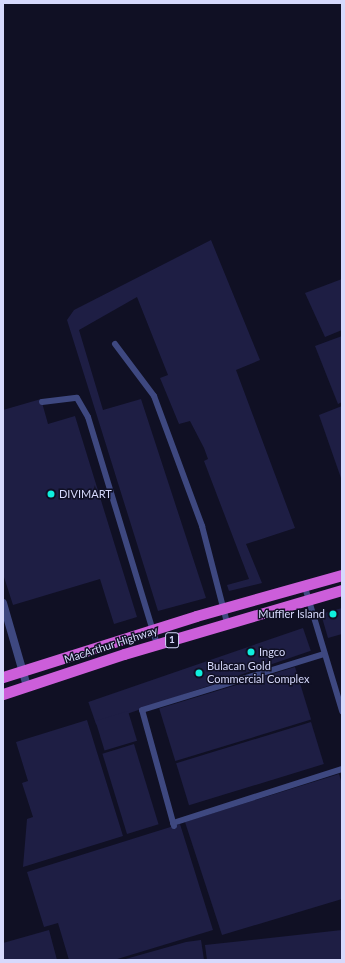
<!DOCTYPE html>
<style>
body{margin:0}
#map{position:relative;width:345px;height:963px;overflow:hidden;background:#101024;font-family:Lato,sans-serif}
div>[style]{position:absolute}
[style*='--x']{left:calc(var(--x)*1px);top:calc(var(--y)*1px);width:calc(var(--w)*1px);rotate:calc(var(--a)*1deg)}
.building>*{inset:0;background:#1e1e44;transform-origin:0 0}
.service>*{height:6px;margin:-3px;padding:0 3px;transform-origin:3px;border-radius:3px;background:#3e4880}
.minor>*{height:8px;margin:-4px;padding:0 4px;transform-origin:4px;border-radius:4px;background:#3e4880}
.trunk>*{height:11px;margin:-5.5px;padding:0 5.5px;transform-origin:5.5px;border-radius:5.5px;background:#cc5eda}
.dots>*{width:11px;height:11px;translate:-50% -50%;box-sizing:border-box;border:2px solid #101024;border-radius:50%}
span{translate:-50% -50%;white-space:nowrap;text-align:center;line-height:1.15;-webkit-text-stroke:3px #101024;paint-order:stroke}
.shield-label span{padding:1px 3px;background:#101024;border:1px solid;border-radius:3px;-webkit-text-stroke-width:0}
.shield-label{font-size:10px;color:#d6d9fc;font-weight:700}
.poi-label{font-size:11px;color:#d6d9fc}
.left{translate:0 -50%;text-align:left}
.right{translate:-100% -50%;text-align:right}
.street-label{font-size:11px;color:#d6d9fc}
.frame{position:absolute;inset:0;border:4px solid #d6d9fc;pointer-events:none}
</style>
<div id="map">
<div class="building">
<div style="clip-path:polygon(211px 240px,260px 360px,236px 370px,295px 528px,246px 544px,262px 583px,229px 591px,227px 585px,249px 579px,204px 461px,208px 459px,204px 448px,190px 421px,179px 424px,160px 378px,168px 375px,137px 297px,79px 330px,103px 410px,141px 399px,206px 598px,158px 611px,67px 320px,74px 310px)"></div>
<div style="clip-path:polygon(342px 279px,342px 330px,325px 337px,305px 293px)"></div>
<div style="clip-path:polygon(342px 336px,342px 402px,338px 404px,315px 346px)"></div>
<div style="clip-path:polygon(41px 399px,48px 424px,75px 416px,137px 617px,114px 624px,100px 579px,13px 605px,3px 574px,3px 410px)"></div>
<div style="clip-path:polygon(342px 406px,342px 477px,341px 478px,319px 415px)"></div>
<div style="clip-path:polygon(342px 608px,342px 634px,328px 638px,321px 614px)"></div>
<div style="left:303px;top:628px;width:24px;height:227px;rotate:71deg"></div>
<div style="left:295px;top:667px;width:55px;height:142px;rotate:73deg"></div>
<div style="left:128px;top:711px;width:31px;height:34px;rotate:73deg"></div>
<div style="clip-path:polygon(87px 720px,123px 836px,23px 867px,27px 819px,33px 817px,22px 783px,28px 781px,16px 742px)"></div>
<div style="left:311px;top:722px;width:44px;height:141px;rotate:73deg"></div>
<div style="left:134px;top:744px;width:84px;height:33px;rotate:73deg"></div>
<div style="clip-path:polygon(339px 774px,342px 784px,342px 899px,222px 935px,185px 822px)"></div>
<div style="clip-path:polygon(180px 824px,213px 930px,114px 960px,69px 960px,58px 923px,44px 927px,27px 872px)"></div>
<div style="clip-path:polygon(49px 930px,57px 960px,3px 960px,3px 943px)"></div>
<div style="clip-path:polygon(342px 930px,342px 960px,207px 960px,205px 945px)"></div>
<div style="clip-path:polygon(201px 940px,204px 960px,122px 960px,186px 942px)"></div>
</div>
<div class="service">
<div style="--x:115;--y:344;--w:65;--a:53.1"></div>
<div style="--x:154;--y:396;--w:139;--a:69.7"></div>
<div style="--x:202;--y:526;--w:100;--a:75.5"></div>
<div style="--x:42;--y:402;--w:35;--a:-7"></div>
<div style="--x:77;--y:398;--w:22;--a:60"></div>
<div style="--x:88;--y:417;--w:237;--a:73.1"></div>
<div style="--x:304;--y:584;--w:133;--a:73.3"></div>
<div style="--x:173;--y:823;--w:177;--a:-17.7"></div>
<div style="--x:174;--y:826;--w:120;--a:-105.4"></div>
<div style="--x:142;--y:710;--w:190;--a:-17.1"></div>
</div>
<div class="minor">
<div style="--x:3;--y:603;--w:86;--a:73.9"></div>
</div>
<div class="trunk">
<div style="--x:3;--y:677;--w:202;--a:-17.5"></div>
<div style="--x:196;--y:616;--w:152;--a:-15.7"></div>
<div style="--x:3;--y:694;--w:127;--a:-18.3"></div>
<div style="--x:124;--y:654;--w:227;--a:-16.4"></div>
</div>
<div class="dots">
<div style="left:51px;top:494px;background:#0fefde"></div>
<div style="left:333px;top:614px;background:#0fefde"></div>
<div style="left:251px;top:652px;background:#0fefde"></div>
<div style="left:199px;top:673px;background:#0fefde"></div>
</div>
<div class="shield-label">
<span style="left:172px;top:640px">1</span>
</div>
<div class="poi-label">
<span class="left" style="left:59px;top:494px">DIVIMART</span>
<span class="right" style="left:325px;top:614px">Muffler Island</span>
<span class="left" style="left:259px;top:652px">Ingco</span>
<span class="left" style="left:207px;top:673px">Bulacan Gold<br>Commercial Complex</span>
</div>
<div class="street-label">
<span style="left:111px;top:645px;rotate:-18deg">MacArthur Highway</span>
</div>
<div class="frame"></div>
</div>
